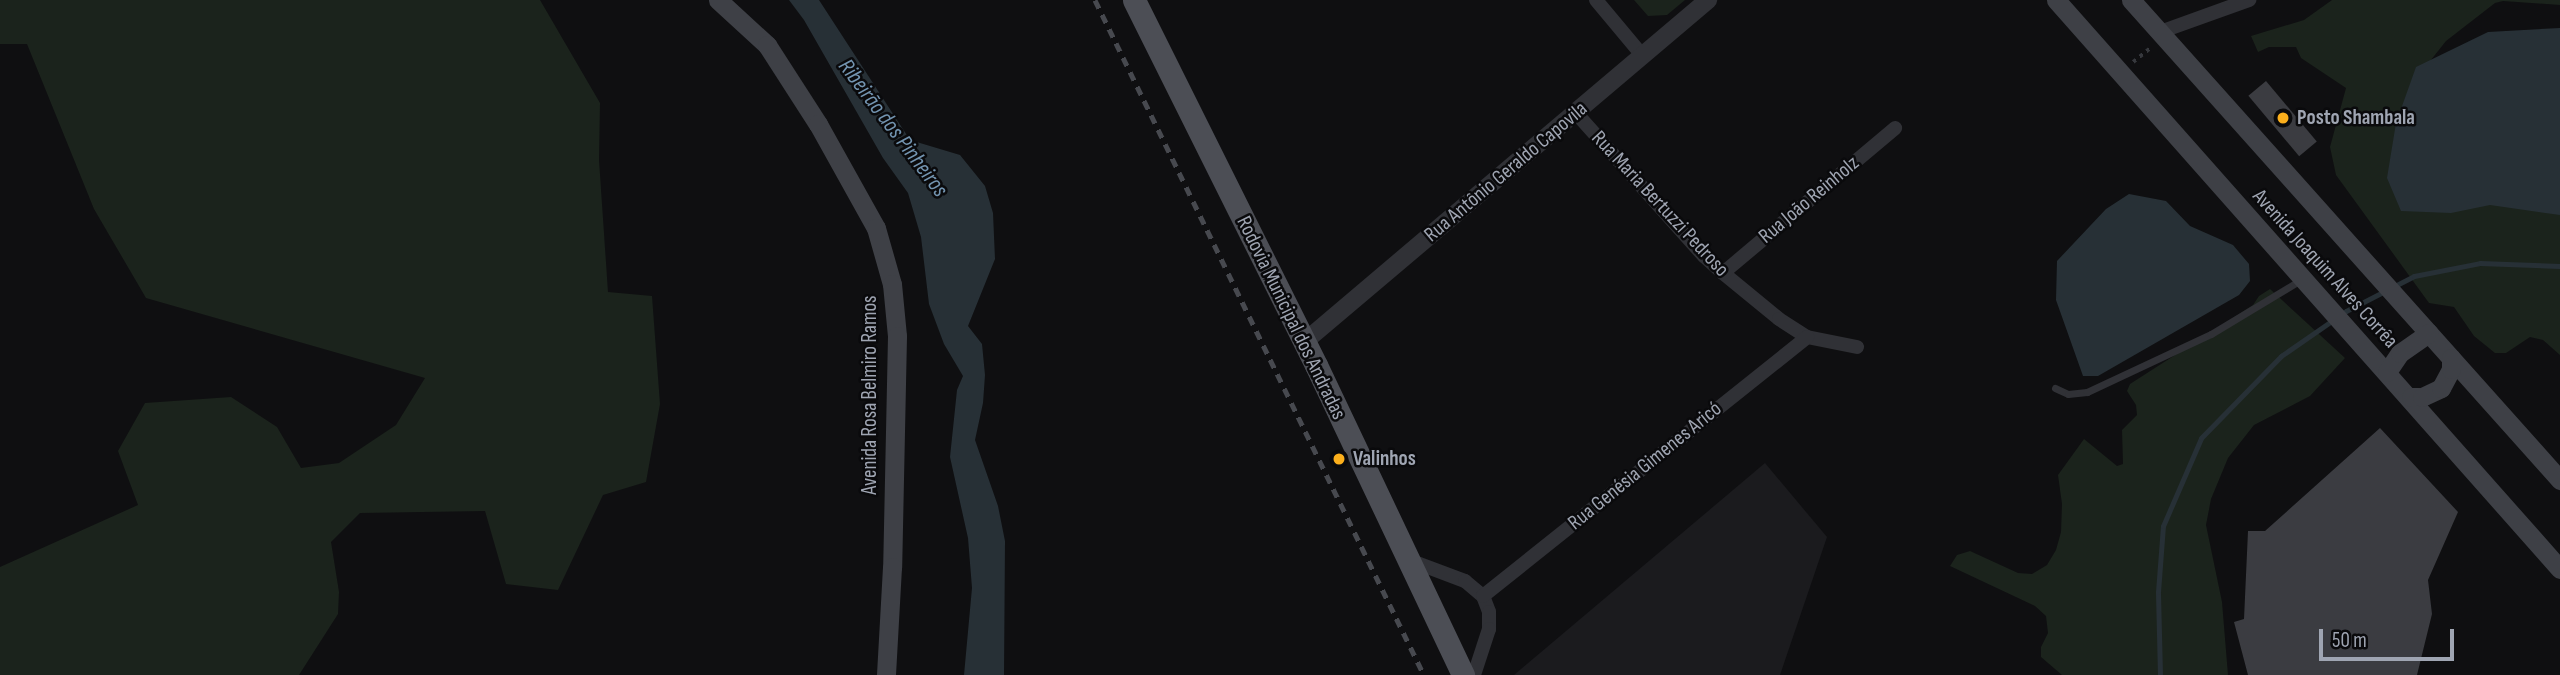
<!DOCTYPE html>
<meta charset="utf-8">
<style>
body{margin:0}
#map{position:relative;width:2560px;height:675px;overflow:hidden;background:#0f0f11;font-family:"Sofia Sans Condensed",sans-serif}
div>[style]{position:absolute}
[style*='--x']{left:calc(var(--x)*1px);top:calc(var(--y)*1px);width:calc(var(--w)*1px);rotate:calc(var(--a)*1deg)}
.built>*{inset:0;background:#1b1b1e}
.green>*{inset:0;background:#1b231c}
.water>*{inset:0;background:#273036}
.stream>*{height:5px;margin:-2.5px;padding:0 2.5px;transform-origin:2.5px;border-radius:2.5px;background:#273036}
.building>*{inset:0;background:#3b3c41;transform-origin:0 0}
.path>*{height:3.5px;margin-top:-1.75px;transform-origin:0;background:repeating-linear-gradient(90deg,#36383d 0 3.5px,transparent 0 8.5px)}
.service>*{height:7px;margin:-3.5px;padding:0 3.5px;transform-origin:3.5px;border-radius:3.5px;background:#303136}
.minor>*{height:14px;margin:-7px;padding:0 7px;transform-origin:7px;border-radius:7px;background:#303136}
.tertiary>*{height:18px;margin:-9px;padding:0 9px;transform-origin:9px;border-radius:9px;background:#303136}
.secondary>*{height:19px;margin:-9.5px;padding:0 9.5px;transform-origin:9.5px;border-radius:9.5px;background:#3e4046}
.primary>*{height:23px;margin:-11.5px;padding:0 11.5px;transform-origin:11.5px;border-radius:11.5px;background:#4c4e55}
.rail>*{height:5px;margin-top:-2.5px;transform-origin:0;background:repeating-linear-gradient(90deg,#47494f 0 9px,transparent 0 16px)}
.dots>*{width:19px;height:19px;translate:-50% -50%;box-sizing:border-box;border:4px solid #0a0a0c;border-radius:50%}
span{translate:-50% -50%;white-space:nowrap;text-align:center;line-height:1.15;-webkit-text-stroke:5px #0a0a0c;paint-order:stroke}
.poi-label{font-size:21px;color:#9fa5b2;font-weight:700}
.left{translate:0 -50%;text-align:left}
.street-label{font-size:21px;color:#9fa5b2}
.water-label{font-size:23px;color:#7394b0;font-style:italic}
.scale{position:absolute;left:2319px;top:629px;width:135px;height:32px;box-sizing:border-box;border:4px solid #9fa5b2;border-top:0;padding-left:9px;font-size:21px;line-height:24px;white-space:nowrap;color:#9fa5b2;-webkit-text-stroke:5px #0a0a0c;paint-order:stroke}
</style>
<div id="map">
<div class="built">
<div style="clip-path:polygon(1765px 463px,1827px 537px,1780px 675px,1514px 675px)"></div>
</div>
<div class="green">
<div style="clip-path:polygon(0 0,540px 0,600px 103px,599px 160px,608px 292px,652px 296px,660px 404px,646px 482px,603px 495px,558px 590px,506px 584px,485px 511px,360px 513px,331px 542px,339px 592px,338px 614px,299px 675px,0 675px,0 567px,138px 505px,118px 451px,145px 403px,231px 397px,277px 427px,301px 468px,339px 463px,396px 425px,425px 378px,146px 298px,94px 209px,27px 44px,0 44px)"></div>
<div style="clip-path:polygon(1634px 0,1685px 0,1667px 15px,1648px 16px)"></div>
<div style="clip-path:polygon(2332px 0,2560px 0,2560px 5px,2503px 1px,2495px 3px,2446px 41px,2423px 70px,2560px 200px,2560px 355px,2543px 340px,2530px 337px,2506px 353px,2495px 353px,2474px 336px,2454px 307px,2429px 303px,2336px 175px,2330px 147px,2346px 88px,2301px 58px,2296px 47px,2269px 47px,2258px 52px,2251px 36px,2304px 20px)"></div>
<div style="clip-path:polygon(2270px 289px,2345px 358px,2310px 396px,2254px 425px,2228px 458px,2211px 499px,2206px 525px,2222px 602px,2228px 675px,2062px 675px,2041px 657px,2041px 647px,2048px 633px,2046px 616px,2035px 606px,1950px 566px,1957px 555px,1970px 551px,2018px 573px,2032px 574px,2047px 565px,2056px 550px,2061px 532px,2062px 504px,2058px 475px,2084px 439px,2117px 466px,2123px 464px,2122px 430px,2137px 415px,2136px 405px,2127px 391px,2130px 384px,2253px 305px,2259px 296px)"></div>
</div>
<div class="water">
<div style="clip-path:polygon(789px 0,819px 0,910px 140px,960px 155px,985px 186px,993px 213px,995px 259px,968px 326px,982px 344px,985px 375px,983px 403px,975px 440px,998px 506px,1005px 541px,1004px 675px,964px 675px,972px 588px,968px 538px,950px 457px,957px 390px,963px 376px,944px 344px,929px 304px,921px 237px,908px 193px,883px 158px,804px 20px)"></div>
<div style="clip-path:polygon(2560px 28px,2560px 215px,2490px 205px,2451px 213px,2401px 211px,2387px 178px,2396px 123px,2416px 67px,2488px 32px)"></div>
<div style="clip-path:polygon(2129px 194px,2166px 201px,2190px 226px,2233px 245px,2249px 264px,2250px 281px,2239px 295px,2098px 376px,2083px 376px,2056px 300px,2057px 261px,2106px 209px)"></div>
</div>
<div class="stream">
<div style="--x:2160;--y:675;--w:83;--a:-91.4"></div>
<div style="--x:2158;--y:592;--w:66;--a:-85.7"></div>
<div style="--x:2163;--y:526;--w:96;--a:-66.6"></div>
<div style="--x:2201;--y:438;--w:115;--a:-45.7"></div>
<div style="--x:2281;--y:356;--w:79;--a:-34.7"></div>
<div style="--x:2346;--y:311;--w:76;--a:-27.2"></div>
<div style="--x:2414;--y:276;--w:67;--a:-11.1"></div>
<div style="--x:2480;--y:263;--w:80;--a:2.1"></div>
</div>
<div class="building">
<div style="left:2266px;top:81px;width:79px;height:23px;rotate:50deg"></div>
<div style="clip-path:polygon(2380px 428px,2458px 512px,2428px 580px,2432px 614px,2417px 675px,2248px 675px,2234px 622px,2244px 619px,2248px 531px,2265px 531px)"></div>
</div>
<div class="path">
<div style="--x:2133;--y:62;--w:21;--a:-39"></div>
</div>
<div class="service">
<div style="--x:2055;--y:388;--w:14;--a:25"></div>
<div style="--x:2068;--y:394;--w:19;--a:-6"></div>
<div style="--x:2087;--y:392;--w:137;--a:-25.1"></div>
<div style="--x:2211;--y:334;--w:106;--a:-31.1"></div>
</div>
<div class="minor">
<div style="--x:1596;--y:0;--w:72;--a:50.1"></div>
<div style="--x:2160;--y:32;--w:95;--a:-19.8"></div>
<div style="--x:1576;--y:113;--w:192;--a:48.2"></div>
<div style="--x:1704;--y:256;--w:25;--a:42"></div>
<div style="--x:1723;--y:273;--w:72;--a:39.4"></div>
<div style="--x:1779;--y:319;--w:33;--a:33"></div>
<div style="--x:1807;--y:337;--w:51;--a:11.3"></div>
<div style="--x:1723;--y:273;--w:225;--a:-40.1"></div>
<div style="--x:1409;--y:560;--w:60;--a:20.6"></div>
<div style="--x:1465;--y:581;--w:23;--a:40"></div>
<div style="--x:1483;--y:596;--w:17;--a:69"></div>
<div style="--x:1489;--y:612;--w:17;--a:90"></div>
<div style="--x:1489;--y:629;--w:48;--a:108.1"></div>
<div style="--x:1483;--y:596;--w:415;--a:-38.6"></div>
</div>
<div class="tertiary">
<div style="--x:1303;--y:343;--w:531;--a:-40.26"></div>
</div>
<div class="secondary">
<div style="--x:718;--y:0;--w:67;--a:42.6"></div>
<div style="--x:767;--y:45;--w:94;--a:57.2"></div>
<div style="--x:818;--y:124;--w:119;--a:60.9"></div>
<div style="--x:876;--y:228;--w:58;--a:74.1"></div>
<div style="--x:892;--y:284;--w:52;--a:84.5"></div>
<div style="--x:897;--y:336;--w:231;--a:91.2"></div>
<div style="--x:892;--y:567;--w:108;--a:93.2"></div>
<div style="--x:2056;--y:0;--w:760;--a:48.47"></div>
<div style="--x:2131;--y:0;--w:644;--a:48.21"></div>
<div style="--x:2387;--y:372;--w:23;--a:-56"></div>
<div style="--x:2400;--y:353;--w:35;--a:-35"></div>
<div style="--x:2411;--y:397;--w:11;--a:0"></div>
<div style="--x:2422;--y:397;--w:21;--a:-25"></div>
<div style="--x:2441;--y:388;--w:21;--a:-62"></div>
<div style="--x:2451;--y:369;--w:11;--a:-90"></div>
</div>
<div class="primary">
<div style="--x:1134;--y:0;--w:408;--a:63.5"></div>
<div style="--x:1316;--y:365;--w:343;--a:64.6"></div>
</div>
<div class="rail">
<div style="--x:1095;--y:0;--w:751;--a:64.02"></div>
</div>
<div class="dots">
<div style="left:2283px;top:118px;background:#fbaf1c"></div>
<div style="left:1339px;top:459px;background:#fbaf1c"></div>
</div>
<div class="poi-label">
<span class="left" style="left:2297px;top:118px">Posto Shambala</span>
<span class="left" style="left:1353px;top:459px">Valinhos</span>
</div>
<div class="street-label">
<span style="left:1506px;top:172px;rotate:-40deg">Rua Antônio Geraldo Capovila</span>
<span style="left:1809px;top:200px;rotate:-40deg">Rua João Reinholz</span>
<span style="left:1660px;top:204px;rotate:47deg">Rua Maria Bertuzzi Pedroso</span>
<span style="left:2325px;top:269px;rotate:48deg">Avenida Joaquim Alves Corrêa</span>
<span style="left:1291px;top:318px;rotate:64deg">Rodovia Municipal dos Andradas</span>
<span style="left:870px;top:395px;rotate:-90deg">Avenida Rosa Belmiro Ramos</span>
<span style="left:1645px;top:466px;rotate:-39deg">Rua Genésia Gimenes Aricó</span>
</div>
<div class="water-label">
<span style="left:893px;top:128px;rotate:53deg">Ribeirão dos Pinheiros</span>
</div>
<div class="scale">50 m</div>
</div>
